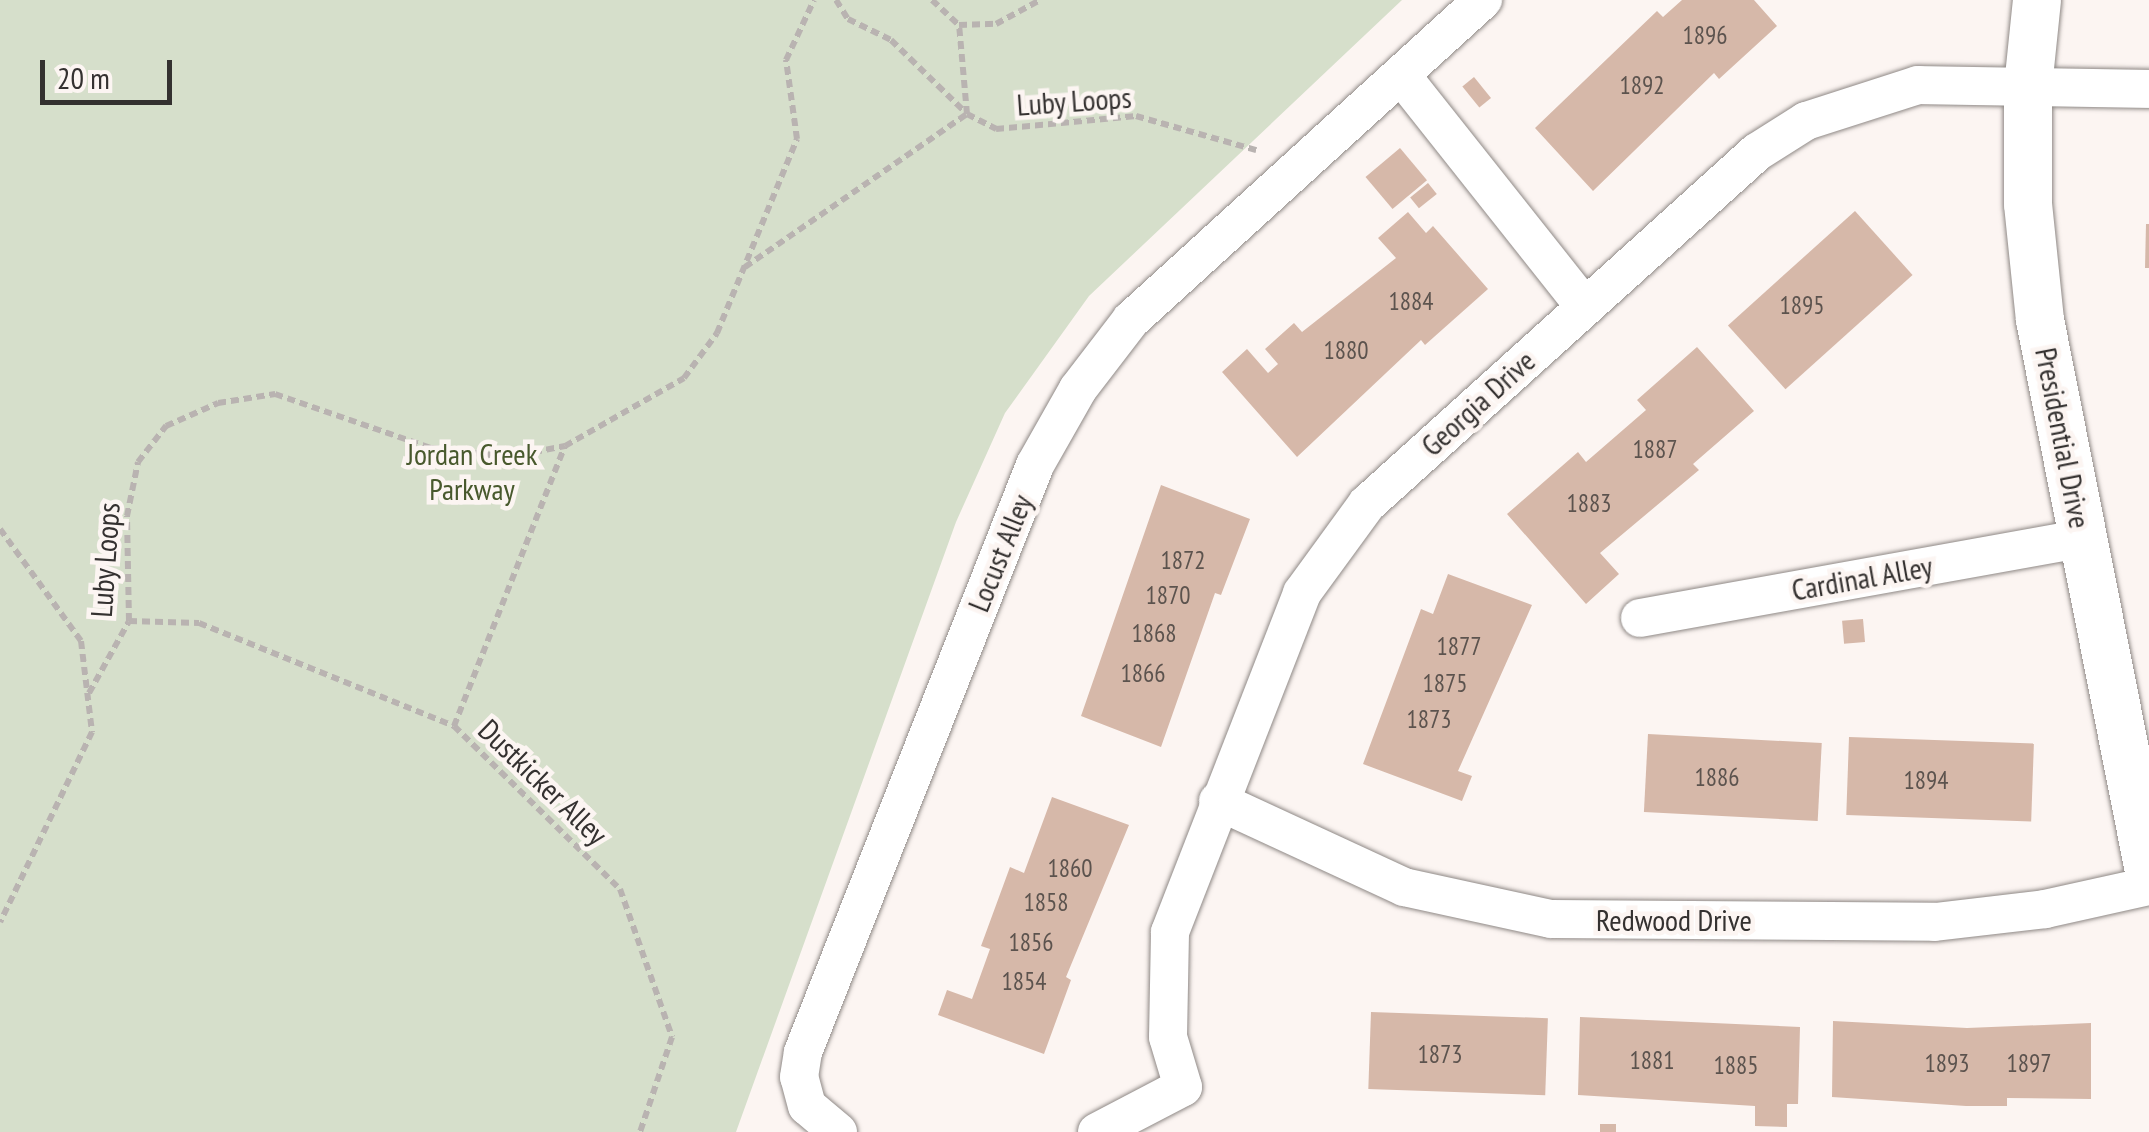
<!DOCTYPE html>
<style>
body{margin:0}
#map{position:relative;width:2149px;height:1132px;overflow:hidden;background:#fcf5f2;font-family:"PT Sans Narrow",sans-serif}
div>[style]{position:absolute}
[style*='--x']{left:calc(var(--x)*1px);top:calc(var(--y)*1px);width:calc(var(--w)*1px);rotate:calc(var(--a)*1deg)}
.green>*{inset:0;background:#d6dfcb}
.building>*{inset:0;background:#d6b8a9;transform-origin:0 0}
.path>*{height:6px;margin-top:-3px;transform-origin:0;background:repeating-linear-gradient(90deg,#b9b3b1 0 8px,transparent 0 13px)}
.roads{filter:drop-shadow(0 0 2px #8f8986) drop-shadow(0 0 2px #8f8986)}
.minor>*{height:38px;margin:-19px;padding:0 19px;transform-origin:19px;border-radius:19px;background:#fff}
.tertiary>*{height:48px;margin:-24px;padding:0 24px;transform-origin:24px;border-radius:24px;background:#fff}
span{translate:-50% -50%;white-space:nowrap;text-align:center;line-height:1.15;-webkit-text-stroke:9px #fcf5f2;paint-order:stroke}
.number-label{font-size:25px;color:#5c534e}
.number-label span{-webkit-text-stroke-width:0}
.street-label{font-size:30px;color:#343130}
.park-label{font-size:30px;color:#48592d}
.scale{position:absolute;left:40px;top:60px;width:132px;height:45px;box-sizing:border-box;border:5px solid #343130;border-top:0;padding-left:12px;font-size:30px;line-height:35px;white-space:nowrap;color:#343130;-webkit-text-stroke:8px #fcf5f2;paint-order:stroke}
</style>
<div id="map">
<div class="green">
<div style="clip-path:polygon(0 0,1402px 0,1089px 296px,1005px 413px,956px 522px,736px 1132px,0 1132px)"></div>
</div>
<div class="building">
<div style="clip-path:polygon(1682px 0,1754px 0,1777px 26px,1719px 79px,1714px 73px,1593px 191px,1535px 128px,1657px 11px,1663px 17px)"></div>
<div style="left:1474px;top:77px;width:27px;height:15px;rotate:51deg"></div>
<div style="left:1400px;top:148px;width:42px;height:45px;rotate:50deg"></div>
<div style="left:1428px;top:183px;width:14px;height:23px;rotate:51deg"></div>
<div style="left:1855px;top:211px;width:86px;height:171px;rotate:48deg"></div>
<div style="clip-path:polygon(1408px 212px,1426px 233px,1433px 226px,1488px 289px,1425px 345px,1421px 340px,1297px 457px,1222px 372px,1247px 349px,1268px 373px,1278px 364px,1265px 349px,1294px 323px,1302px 332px,1396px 258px,1378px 238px)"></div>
<div style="clip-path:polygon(2146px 224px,2149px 224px,2149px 268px,2145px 268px)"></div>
<div style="clip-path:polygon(1697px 347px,1754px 411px,1693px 464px,1699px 470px,1600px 553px,1619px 574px,1586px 604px,1507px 514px,1578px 452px,1586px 462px,1646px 410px,1637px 400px)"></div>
<div style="clip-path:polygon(1161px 485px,1250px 519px,1221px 595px,1215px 593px,1161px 747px,1081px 716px)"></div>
<div style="clip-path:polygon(1448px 574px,1532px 605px,1458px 771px,1472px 776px,1462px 801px,1363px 764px,1421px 609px,1433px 614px)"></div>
<div style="left:1863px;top:619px;width:23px;height:21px;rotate:85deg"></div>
<div style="left:1648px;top:734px;width:174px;height:78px;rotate:3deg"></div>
<div style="left:1849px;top:737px;width:185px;height:78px;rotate:2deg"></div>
<div style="clip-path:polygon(1052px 797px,1129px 825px,1066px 977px,1071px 980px,1044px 1054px,938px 1015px,947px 990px,972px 999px,990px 949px,981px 946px,1010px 867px,1024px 873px)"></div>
<div style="left:1371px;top:1012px;width:177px;height:77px;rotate:2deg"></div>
<div style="clip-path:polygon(1580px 1017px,1800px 1027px,1798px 1104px,1787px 1104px,1787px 1127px,1755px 1126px,1755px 1106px,1578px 1095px)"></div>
<div style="clip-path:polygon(1833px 1021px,1967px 1028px,2091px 1023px,2091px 1099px,2007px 1098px,2007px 1106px,1966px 1106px,1832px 1097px)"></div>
<div style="left:1600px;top:1124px;width:16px;height:8px"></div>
</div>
<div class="path">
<div style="--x:836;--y:0;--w:22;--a:58"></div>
<div style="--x:848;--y:19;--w:48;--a:26"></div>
<div style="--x:891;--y:40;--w:106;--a:44.2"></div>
<div style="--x:967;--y:114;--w:33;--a:27"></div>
<div style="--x:996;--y:129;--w:141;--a:-5.3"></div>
<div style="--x:1136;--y:116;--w:125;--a:15.8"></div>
<div style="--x:932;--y:0;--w:37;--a:43"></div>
<div style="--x:959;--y:25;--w:37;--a:-2"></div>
<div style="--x:996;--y:24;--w:50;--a:-28.6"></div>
<div style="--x:745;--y:267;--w:270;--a:-34.6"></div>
<div style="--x:967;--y:114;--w:89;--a:-95.1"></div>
<div style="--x:0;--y:529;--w:138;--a:54.1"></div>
<div style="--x:81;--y:641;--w:92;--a:83.1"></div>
<div style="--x:92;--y:732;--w:211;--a:115.8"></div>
<div style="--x:129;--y:621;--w:70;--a:1.6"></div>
<div style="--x:199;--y:623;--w:275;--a:22"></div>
<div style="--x:454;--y:726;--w:233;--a:44.5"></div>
<div style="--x:620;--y:889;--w:157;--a:70.6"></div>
<div style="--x:672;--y:1037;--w:100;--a:108.6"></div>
<div style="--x:89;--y:693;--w:82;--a:-60.9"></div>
<div style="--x:129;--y:621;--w:105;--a:-91.1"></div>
<div style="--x:127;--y:516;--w:55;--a:-78.5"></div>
<div style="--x:138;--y:462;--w:46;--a:-52.1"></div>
<div style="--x:166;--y:426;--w:57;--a:-23.9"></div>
<div style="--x:218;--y:403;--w:58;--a:-9"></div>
<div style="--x:275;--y:394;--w:165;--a:19.1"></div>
<div style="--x:431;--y:448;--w:78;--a:6.7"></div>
<div style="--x:508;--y:457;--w:58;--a:-10.9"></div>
<div style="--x:565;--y:446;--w:137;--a:-29.7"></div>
<div style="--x:684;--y:378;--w:56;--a:-53.7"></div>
<div style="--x:717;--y:333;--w:210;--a:-67.6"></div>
<div style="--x:797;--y:139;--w:80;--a:-97.9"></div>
<div style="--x:786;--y:60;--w:66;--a:-65"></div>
<div style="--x:454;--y:726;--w:301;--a:-68.4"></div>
</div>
<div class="roads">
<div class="minor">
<div style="--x:1401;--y:75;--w:295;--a:51.6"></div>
<div style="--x:1640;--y:618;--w:450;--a:-10.2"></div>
<div style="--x:1218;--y:801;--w:205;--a:24.8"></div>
<div style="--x:1404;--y:887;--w:150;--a:12.3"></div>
<div style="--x:1551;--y:919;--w:384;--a:0.4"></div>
<div style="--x:1935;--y:922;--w:111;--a:-6.7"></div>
<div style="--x:2045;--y:909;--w:107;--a:-12.5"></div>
<div style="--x:838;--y:1132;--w:40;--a:-140"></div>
<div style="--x:807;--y:1106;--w:30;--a:-105"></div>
<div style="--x:799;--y:1077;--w:25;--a:-81"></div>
<div style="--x:803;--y:1052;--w:631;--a:-68.43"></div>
<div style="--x:1035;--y:465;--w:87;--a:-60.5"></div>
<div style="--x:1078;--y:389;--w:87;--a:-52.5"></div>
<div style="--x:1131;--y:320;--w:476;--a:-42.3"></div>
<div style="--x:1097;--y:1132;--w:97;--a:-27.6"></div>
<div style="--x:1183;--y:1087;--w:52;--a:-106.7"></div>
<div style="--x:1168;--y:1037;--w:105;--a:-88.9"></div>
<div style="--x:1170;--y:932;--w:364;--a:-68.7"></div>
<div style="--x:1302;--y:593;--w:110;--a:-53.9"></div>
<div style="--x:1367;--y:504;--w:525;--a:-42.07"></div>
<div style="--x:1757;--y:152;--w:58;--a:-32.3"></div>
<div style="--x:1806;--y:121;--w:118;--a:-17.8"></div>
<div style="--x:1918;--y:85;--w:231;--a:1"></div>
</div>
<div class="tertiary">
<div style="--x:2037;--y:0;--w:87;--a:95.9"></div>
<div style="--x:2028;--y:87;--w:117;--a:90"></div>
<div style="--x:2028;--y:204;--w:117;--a:84.1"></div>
<div style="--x:2040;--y:320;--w:562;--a:78.81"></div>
</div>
</div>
<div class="number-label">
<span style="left:1705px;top:35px">1896</span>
<span style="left:1642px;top:85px">1892</span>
<span style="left:1411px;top:301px">1884</span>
<span style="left:1802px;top:305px">1895</span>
<span style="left:1346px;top:350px">1880</span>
<span style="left:1655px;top:449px">1887</span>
<span style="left:1589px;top:503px">1883</span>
<span style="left:1183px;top:560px">1872</span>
<span style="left:1168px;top:595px">1870</span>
<span style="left:1154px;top:633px">1868</span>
<span style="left:1459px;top:646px">1877</span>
<span style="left:1143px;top:673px">1866</span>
<span style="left:1445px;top:683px">1875</span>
<span style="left:1429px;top:719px">1873</span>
<span style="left:1717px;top:777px">1886</span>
<span style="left:1926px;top:780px">1894</span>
<span style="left:1070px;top:868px">1860</span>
<span style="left:1046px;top:902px">1858</span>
<span style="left:1031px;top:942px">1856</span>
<span style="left:1024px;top:981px">1854</span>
<span style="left:1440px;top:1054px">1873</span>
<span style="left:1652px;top:1060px">1881</span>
<span style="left:1947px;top:1063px">1893</span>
<span style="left:2029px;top:1063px">1897</span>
<span style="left:1736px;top:1065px">1885</span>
</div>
<div class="street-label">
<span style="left:1074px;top:101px;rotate:-4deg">Luby Loops</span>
<span style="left:1478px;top:403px;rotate:-42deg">Georgia Drive</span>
<span style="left:2063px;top:438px;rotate:79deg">Presidential Drive</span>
<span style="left:1000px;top:553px;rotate:-68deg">Locust Alley</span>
<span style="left:105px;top:560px;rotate:-86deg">Luby Loops</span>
<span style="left:1862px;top:578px;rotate:-10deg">Cardinal Alley</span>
<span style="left:543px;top:782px;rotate:44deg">Dustkicker Alley</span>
<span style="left:1674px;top:920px">Redwood Drive</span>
</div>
<div class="park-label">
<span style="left:472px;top:471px">Jordan Creek<br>Parkway</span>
</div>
<div class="scale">20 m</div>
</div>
